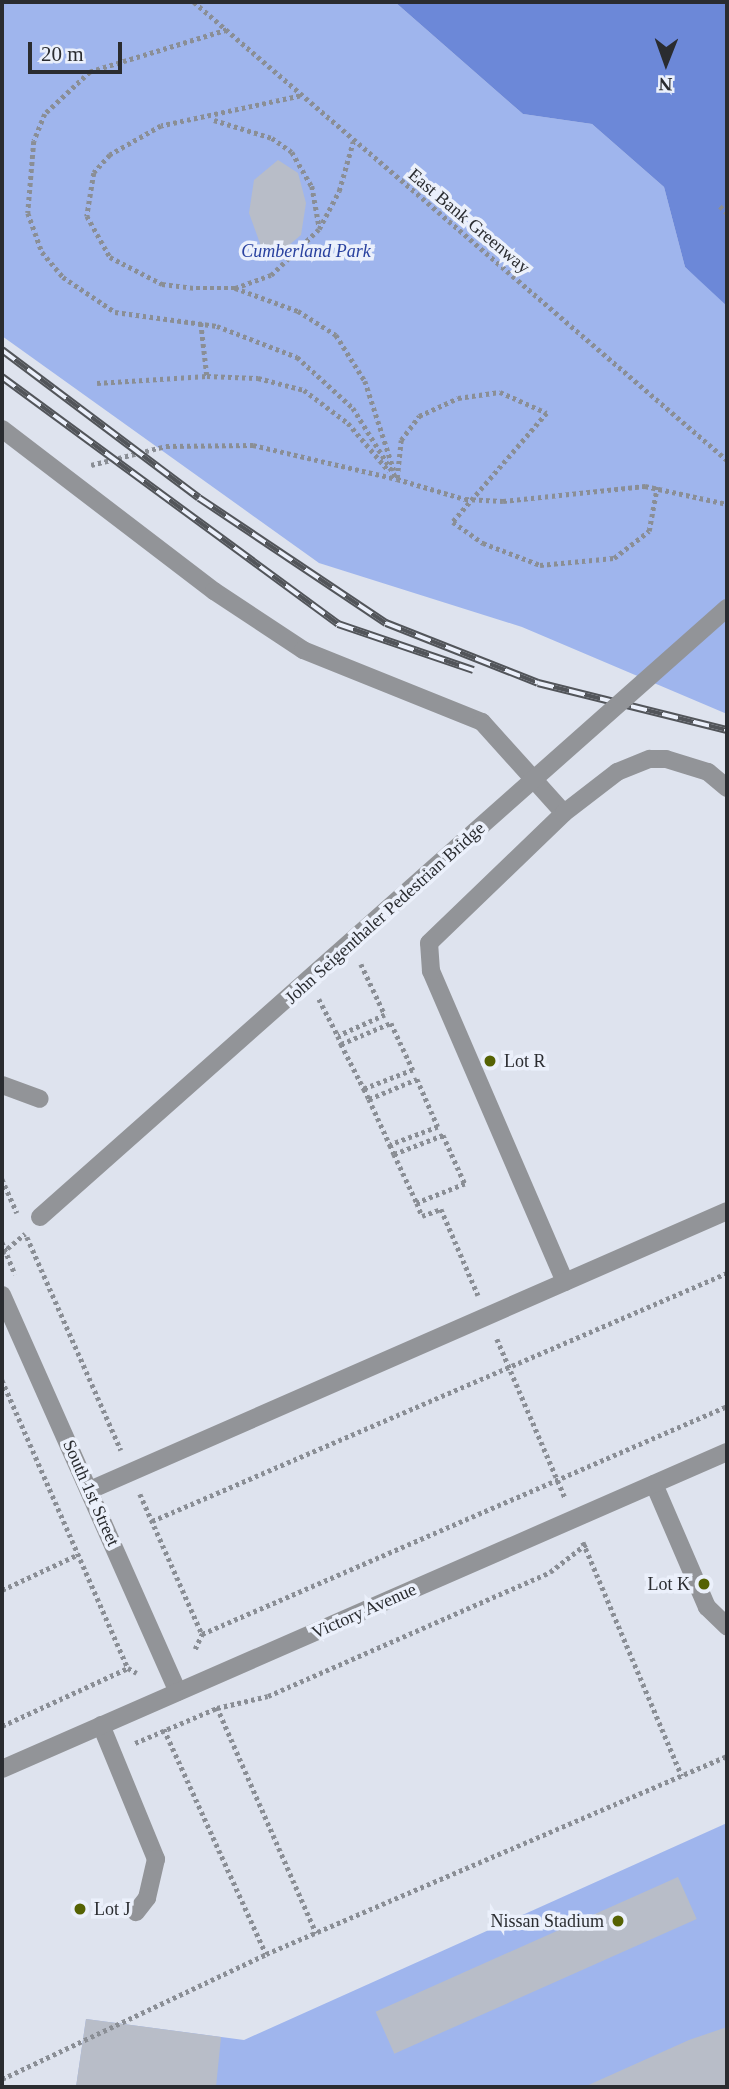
<!DOCTYPE html>
<style>
body{margin:0}
#map{position:relative;width:729px;height:2089px;overflow:hidden;background:#dee3ee;font-family:Georgia,serif}
div>[style]{position:absolute}
[style*='--x']{left:calc(var(--x)*1px);top:calc(var(--y)*1px);width:calc(var(--w)*1px);rotate:calc(var(--a)*1deg)}
.green>*{inset:0;background:#9fb5ed}
.water>*{inset:0;background:#6c88d8}
.building>*{inset:0;background:#b8bdc8;transform-origin:0 0}
.path>*{height:4.5px;margin-top:-2.25px;transform-origin:0;background:repeating-linear-gradient(90deg,#8a8e95 0 3.5px,transparent 0 7px)}
.minor>*{height:18px;margin:-9px;padding:0 9px;transform-origin:9px;border-radius:9px;background:#929498}
.rail>*{height:8px;margin-top:-4px;transform-origin:0;background:repeating-linear-gradient(90deg,#ebf0fb 0 16px,#52555a 0 32px);box-sizing:border-box;border-block:2px solid #52555a}
.path-bridge>*{height:4.5px;margin-top:-2.25px;transform-origin:0;background:repeating-linear-gradient(90deg,#8a8e95 0 3.5px,transparent 0 7px)}
.minor-bridge>*{height:18px;margin:-9px;padding:0 9px;transform-origin:9px;border-radius:9px;background:#929498}
.dots>*{width:19px;height:19px;translate:-50% -50%;box-sizing:border-box;border:4px solid #ebf0fb;border-radius:50%}
span{translate:-50% -50%;white-space:nowrap;text-align:center;line-height:1.15;-webkit-text-stroke:7px #ebf0fb;paint-order:stroke}
.street-label{font-size:18px;color:#2a2c30}
.park-label{font-size:18px;color:#29419f;font-style:italic}
.poi-label{font-size:18px;color:#2a2c30}
.left{translate:0 -50%;text-align:left}
.right{translate:-100% -50%;text-align:right}
.frame{position:absolute;inset:0;border:4px solid #2a2c30;pointer-events:none}
.north{position:absolute;left:631px;top:28px;width:70px;height:70px;-webkit-text-stroke:5px #ebf0fb;paint-order:stroke;rotate:181deg;font-size:19px;font-weight:700;line-height:28px;text-align:center;color:#2a2c30}
.north::after{content:'';display:block;margin:auto;width:24px;height:32px;background:#2a2c30;clip-path:polygon(50% 0,100% 100%,50% 72%,0 100%)}
.scale{position:absolute;left:28px;top:42px;width:94px;height:32px;box-sizing:border-box;border:4px solid #2a2c30;border-top:0;padding-left:9px;font-size:21px;line-height:24px;white-space:nowrap;color:#2a2c30;-webkit-text-stroke:5px #ebf0fb;paint-order:stroke}
</style>
<div id="map">
<div class="green">
<div style="clip-path:polygon(2px 2px,395px 2px,523px 114px,592px 124px,664px 187px,685px 267px,727px 304px,727px 714px,522px 627px,319px 563px,2px 336px)"></div>
<div style="clip-path:polygon(727px 1823px,727px 2087px,76px 2087px,86px 2019px,244px 2040px)"></div>
</div>
<div class="water">
<div style="clip-path:polygon(395px 2px,727px 2px,727px 306px,685px 267px,664px 187px,592px 124px,523px 114px)"></div>
</div>
<div class="building">
<div style="clip-path:polygon(278px 160px,298px 173px,306px 203px,301px 235px,276px 256px,262px 249px,249px 213px,254px 180px)"></div>
<div style="left:678px;top:1877px;width:46px;height:331px;rotate:66deg"></div>
<div style="clip-path:polygon(86px 2019px,221px 2037px,216px 2087px,76px 2087px)"></div>
<div style="clip-path:polygon(727px 2027px,727px 2087px,584px 2087px,689px 2040px)"></div>
</div>
<div class="path">
<div style="--x:194;--y:2;--w:703;--a:40.67"></div>
<div style="--x:227;--y:30;--w:143;--a:163"></div>
<div style="--x:90;--y:72;--w:62;--a:137"></div>
<div style="--x:45;--y:114;--w:29;--a:112"></div>
<div style="--x:34;--y:141;--w:72;--a:94.8"></div>
<div style="--x:28;--y:213;--w:41;--a:70.3"></div>
<div style="--x:42;--y:252;--w:33;--a:50"></div>
<div style="--x:63;--y:277;--w:63;--a:33.9"></div>
<div style="--x:115;--y:312;--w:103;--a:7.8"></div>
<div style="--x:217;--y:326;--w:86;--a:21.2"></div>
<div style="--x:297;--y:357;--w:76;--a:42.3"></div>
<div style="--x:353;--y:408;--w:84;--a:58.2"></div>
<div style="--x:300;--y:96;--w:142;--a:167.8"></div>
<div style="--x:161;--y:126;--w:59;--a:150.4"></div>
<div style="--x:110;--y:155;--w:24;--a:132"></div>
<div style="--x:94;--y:173;--w:44;--a:99.2"></div>
<div style="--x:87;--y:216;--w:47;--a:60.7"></div>
<div style="--x:110;--y:257;--w:59;--a:27.4"></div>
<div style="--x:162;--y:284;--w:34;--a:7"></div>
<div style="--x:196;--y:288;--w:39;--a:0"></div>
<div style="--x:235;--y:288;--w:38;--a:-20"></div>
<div style="--x:271;--y:275;--w:66;--a:-43.8"></div>
<div style="--x:319;--y:229;--w:43;--a:-62.2"></div>
<div style="--x:339;--y:191;--w:51;--a:-74.1"></div>
<div style="--x:214;--y:120;--w:61;--a:17.2"></div>
<div style="--x:272;--y:138;--w:24;--a:35"></div>
<div style="--x:292;--y:152;--w:39;--a:60"></div>
<div style="--x:312;--y:186;--w:40;--a:80"></div>
<div style="--x:720;--y:206;--w:10;--a:45"></div>
<div style="--x:235;--y:288;--w:67;--a:20.1"></div>
<div style="--x:298;--y:311;--w:45;--a:32.3"></div>
<div style="--x:336;--y:335;--w:54;--a:57.8"></div>
<div style="--x:365;--y:381;--w:94;--a:72"></div>
<div style="--x:201;--y:323;--w:53;--a:83.5"></div>
<div style="--x:97;--y:383;--w:110;--a:-3.6"></div>
<div style="--x:207;--y:376;--w:51;--a:2.2"></div>
<div style="--x:258;--y:378;--w:48;--a:14.6"></div>
<div style="--x:304;--y:390;--w:55;--a:36.9"></div>
<div style="--x:348;--y:423;--w:63;--a:49.5"></div>
<div style="--x:91;--y:465;--w:77;--a:-14.2"></div>
<div style="--x:166;--y:446;--w:87;--a:-0.7"></div>
<div style="--x:253;--y:445;--w:148;--a:13.3"></div>
<div style="--x:397;--y:478;--w:38;--a:-84"></div>
<div style="--x:401;--y:440;--w:30;--a:-53"></div>
<div style="--x:419;--y:416;--w:43;--a:-24.8"></div>
<div style="--x:458;--y:398;--w:42;--a:-8.1"></div>
<div style="--x:500;--y:392;--w:51;--a:24.1"></div>
<div style="--x:547;--y:413;--w:144;--a:130.8"></div>
<div style="--x:453;--y:522;--w:37;--a:35"></div>
<div style="--x:483;--y:543;--w:61;--a:21.1"></div>
<div style="--x:540;--y:565;--w:74;--a:-5.4"></div>
<div style="--x:614;--y:558;--w:44;--a:-37.6"></div>
<div style="--x:649;--y:531;--w:45;--a:-79.7"></div>
<div style="--x:645;--y:486;--w:84;--a:12.4"></div>
<div style="--x:361;--y:964;--w:56;--a:64.8"></div>
<div style="--x:385;--y:1015;--w:51;--a:155.9"></div>
<div style="--x:338;--y:1036;--w:9;--a:69"></div>
<div style="--x:341;--y:1044;--w:54;--a:-22.8"></div>
<div style="--x:391;--y:1023;--w:52;--a:64.9"></div>
<div style="--x:413;--y:1070;--w:53;--a:158.8"></div>
<div style="--x:364;--y:1089;--w:11;--a:63"></div>
<div style="--x:369;--y:1099;--w:52;--a:-22.6"></div>
<div style="--x:417;--y:1079;--w:52;--a:66.4"></div>
<div style="--x:438;--y:1127;--w:51;--a:159.4"></div>
<div style="--x:390;--y:1145;--w:10;--a:66"></div>
<div style="--x:394;--y:1154;--w:53;--a:-21.2"></div>
<div style="--x:443;--y:1135;--w:54;--a:65.8"></div>
<div style="--x:465;--y:1184;--w:52;--a:158.4"></div>
<div style="--x:417;--y:1203;--w:14;--a:69"></div>
<div style="--x:422;--y:1216;--w:20;--a:-20"></div>
<div style="--x:441;--y:1209;--w:94;--a:66.7"></div>
<div style="--x:319;--y:999;--w:42;--a:62.8"></div>
<div style="--x:341;--y:1044;--w:51;--a:62.9"></div>
<div style="--x:369;--y:1099;--w:51;--a:65.5"></div>
<div style="--x:394;--y:1154;--w:54;--a:64.9"></div>
<div style="--x:2;--y:1179;--w:37;--a:66"></div>
<div style="--x:27;--y:1237;--w:233;--a:66.2"></div>
<div style="--x:2;--y:1242;--w:35;--a:68"></div>
<div style="--x:2;--y:1253;--w:30;--a:-40"></div>
<div style="--x:497;--y:1339;--w:173;--a:66.8"></div>
<div style="--x:2;--y:1380;--w:314;--a:66.4"></div>
<div style="--x:128;--y:1668;--w:10;--a:29"></div>
<div style="--x:140;--y:1494;--w:153;--a:66.1"></div>
<div style="--x:152;--y:1521;--w:626;--a:-23.33"></div>
<div style="--x:583;--y:1542;--w:254;--a:67.1"></div>
<div style="--x:2;--y:1590;--w:85;--a:-25.1"></div>
<div style="--x:195;--y:1649;--w:17;--a:-65"></div>
<div style="--x:202;--y:1634;--w:572;--a:-23.47"></div>
<div style="--x:217;--y:1707;--w:247;--a:66.3"></div>
<div style="--x:2;--y:1726;--w:139;--a:-24.7"></div>
<div style="--x:164;--y:1729;--w:247;--a:65.6"></div>
<div style="--x:135;--y:1743;--w:89;--a:-23.1"></div>
<div style="--x:217;--y:1708;--w:52;--a:-13.2"></div>
<div style="--x:268;--y:1696;--w:308;--a:-23.7"></div>
<div style="--x:550;--y:1572;--w:46;--a:-37.9"></div>
<div style="--x:2;--y:2079;--w:292;--a:-25.3"></div>
<div style="--x:266;--y:1954;--w:502;--a:-23.24"></div>
</div>
<div class="minor">
<div style="--x:2;--y:429;--w:267;--a:37.4"></div>
<div style="--x:214;--y:591;--w:107;--a:33.5"></div>
<div style="--x:303;--y:650;--w:193;--a:21.9"></div>
<div style="--x:482;--y:722;--w:122;--a:48"></div>
<div style="--x:2;--y:1085;--w:40;--a:20.2"></div>
<div style="--x:565;--y:1282;--w:339;--a:-113.3"></div>
<div style="--x:431;--y:971;--w:28;--a:-94"></div>
<div style="--x:429;--y:943;--w:187;--a:-43.9"></div>
<div style="--x:564;--y:813;--w:67;--a:-37.7"></div>
<div style="--x:617;--y:772;--w:35;--a:-22"></div>
<div style="--x:650;--y:759;--w:16;--a:0"></div>
<div style="--x:666;--y:759;--w:44;--a:17.2"></div>
<div style="--x:708;--y:772;--w:25;--a:40"></div>
<div style="--x:2;--y:1295;--w:434;--a:66.1"></div>
<div style="--x:654;--y:1484;--w:134;--a:66.7"></div>
<div style="--x:707;--y:1607;--w:28;--a:44"></div>
<div style="--x:90;--y:1490;--w:695;--a:-23.65"></div>
<div style="--x:101;--y:1725;--w:145;--a:67.7"></div>
<div style="--x:156;--y:1859;--w:40;--a:103"></div>
<div style="--x:147;--y:1898;--w:18;--a:128"></div>
<div style="--x:2;--y:1769;--w:791;--a:-23.62"></div>
</div>
<div class="rail">
<div style="--x:2;--y:350;--w:246;--a:36.9"></div>
<div style="--x:199;--y:498;--w:225;--a:33.8"></div>
<div style="--x:386;--y:623;--w:163;--a:21.5"></div>
<div style="--x:538;--y:683;--w:195;--a:14"></div>
<div style="--x:2;--y:377;--w:417;--a:36.3"></div>
<div style="--x:338;--y:624;--w:143;--a:18.8"></div>
</div>
<div class="path-bridge">
<div style="--x:397;--y:479;--w:71;--a:16.4"></div>
<div style="--x:465;--y:499;--w:38;--a:3"></div>
<div style="--x:503;--y:501;--w:143;--a:-6"></div>
</div>
<div class="minor-bridge">
<div style="--x:40;--y:1217;--w:918;--a:-41.56"></div>
</div>
<div class="dots">
<div style="left:490px;top:1061px;background:#556203"></div>
<div style="left:704px;top:1584px;background:#556203"></div>
<div style="left:80px;top:1909px;background:#556203"></div>
<div style="left:618px;top:1921px;background:#556203"></div>
</div>
<div class="street-label">
<span style="left:469px;top:221px;rotate:40deg">East Bank Greenway</span>
<span style="left:385px;top:913px;rotate:-42deg">John Seigenthaler Pedestrian Bridge</span>
<span style="left:91px;top:1493px;rotate:66deg">South 1st Street</span>
<span style="left:364px;top:1611px;rotate:-24deg">Victory Avenue</span>
</div>
<div class="park-label">
<span style="left:306px;top:251px">Cumberland Park</span>
</div>
<div class="poi-label">
<span class="left" style="left:504px;top:1061px">Lot R</span>
<span class="right" style="left:690px;top:1584px">Lot K</span>
<span class="left" style="left:94px;top:1909px">Lot J</span>
<span class="right" style="left:604px;top:1921px">Nissan Stadium</span>
</div>
<div class="frame"></div>
<div class="north">N</div>
<div class="scale">20 m</div>
</div>
